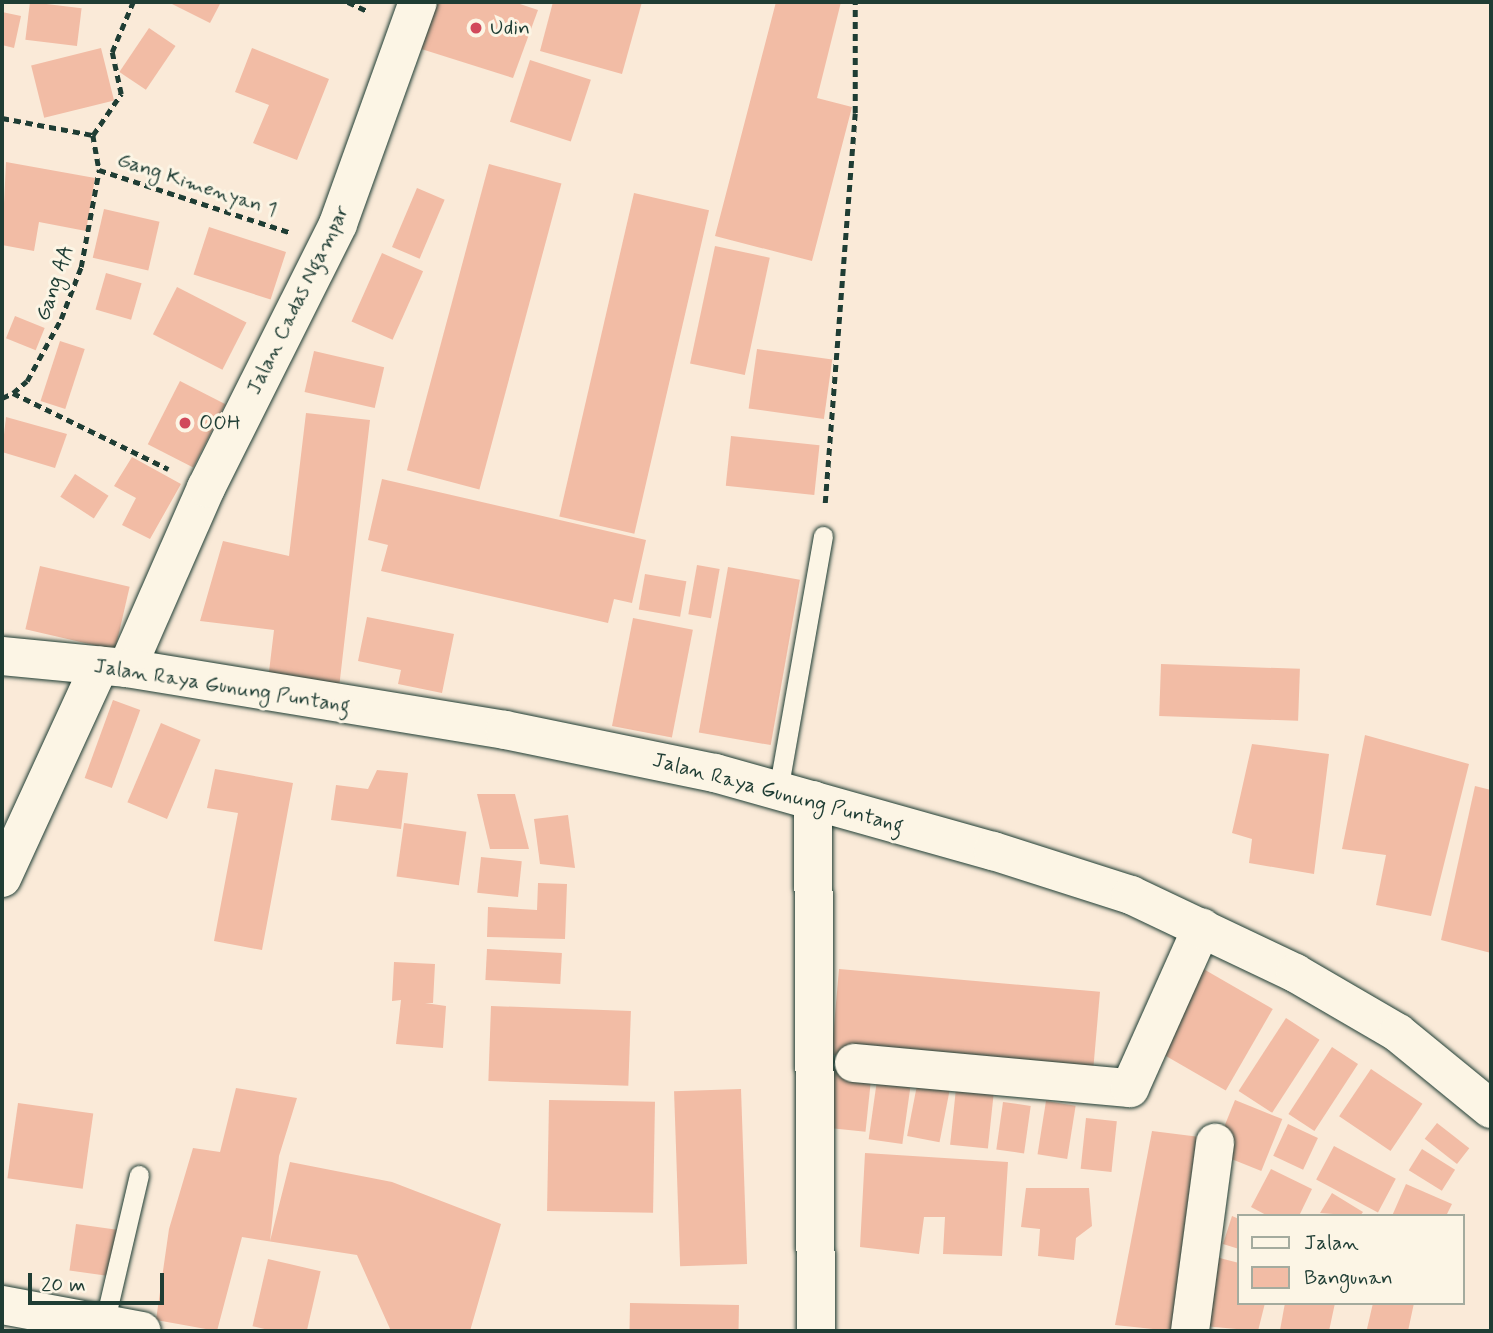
<!DOCTYPE html>
<style>
body{margin:0}
#map{position:relative;width:1493px;height:1333px;overflow:hidden;background:#faead8;font-family:Mynerve,sans-serif}
div>[style]{position:absolute}
[style*='--x']{left:calc(var(--x)*1px);top:calc(var(--y)*1px);width:calc(var(--w)*1px);rotate:calc(var(--a)*1deg)}
.building>*{inset:0;background:#f2bca5;transform-origin:0 0}
.path>*{height:4.5px;margin-top:-2.25px;transform-origin:0;background:repeating-linear-gradient(90deg,#1f3d34 0 7px,transparent 0 12px)}
.roads{filter:drop-shadow(0 0 2px #1f3d34) drop-shadow(0 0 2px #1f3d34)}
.service>*{height:19px;margin:-9.5px;padding:0 9.5px;transform-origin:9.5px;border-radius:9.5px;background:#fcf5e5}
.minor>*{height:38px;margin:-19px;padding:0 19px;transform-origin:19px;border-radius:19px;background:#fcf5e5}
.tertiary>*{height:38px;margin:-19px;padding:0 19px;transform-origin:19px;border-radius:19px;background:#fcf5e5}
.dots>*{width:19px;height:19px;translate:-50% -50%;box-sizing:border-box;border:4px solid #fcf5e5;border-radius:50%}
span{translate:-50% -50%;white-space:nowrap;text-align:center;line-height:1.15;-webkit-text-stroke:6px #fcf5e5;paint-order:stroke}
.poi-label{font-size:21px;color:#1f3d34}
.left{translate:0 -50%;text-align:left}
.street-label{font-size:21px;color:#1f3d34}
.frame{position:absolute;inset:0;border:4px solid #1f3d34;pointer-events:none}
.legend{position:absolute;left:1237px;top:1214px;width:228px;height:91px;box-sizing:border-box;background:#fcf5e5;border:2px solid #a4ab9e;margin:0;padding:9px 12px;list-style:none;font-size:21px;color:#1f3d34}
.legend li{display:flex;align-items:center;gap:14px;height:35px}
.legend b{width:35px;border:2px solid #a4ab9e}
.scale{position:absolute;left:28px;top:1273px;width:136px;height:32px;box-sizing:border-box;border:4px solid #1f3d34;border-top:0;padding-left:9px;font-size:21px;line-height:24px;white-space:nowrap;color:#1f3d34;-webkit-text-stroke:5px #fcf5e5;paint-order:stroke}
</style>
<div id="map">
<div class="building">
<div style="left:30px;top:2px;width:52px;height:38px;rotate:7deg"></div>
<div style="clip-path:polygon(168px 2px,221px 2px,210px 23px)"></div>
<div style="clip-path:polygon(430px 2px,514px 2px,538px 10px,513px 78px,415px 47px)"></div>
<div style="clip-path:polygon(553px 2px,642px 2px,622px 74px,540px 51px)"></div>
<div style="clip-path:polygon(776px 2px,841px 2px,817px 98px,852px 107px,812px 261px,715px 236px)"></div>
<div style="clip-path:polygon(2px 12px,21px 16px,14px 48px,2px 45px)"></div>
<div style="left:149px;top:28px;width:32px;height:53px;rotate:34deg"></div>
<div style="left:101px;top:48px;width:54px;height:72px;rotate:76deg"></div>
<div style="clip-path:polygon(252px 48px,329px 79px,297px 160px,253px 143px,269px 105px,235px 92px)"></div>
<div style="left:530px;top:60px;width:64px;height:65px;rotate:18deg"></div>
<div style="clip-path:polygon(6px 162px,95px 178px,86px 231px,39px 222px,34px 251px,2px 245px)"></div>
<div style="left:489px;top:164px;width:75px;height:317px;rotate:15deg"></div>
<div style="left:417px;top:188px;width:30px;height:64px;rotate:23deg"></div>
<div style="left:634px;top:193px;width:77px;height:332px;rotate:13deg"></div>
<div style="left:104px;top:209px;width:57px;height:50px;rotate:13deg"></div>
<div style="left:209px;top:227px;width:81px;height:50px;rotate:18deg"></div>
<div style="left:715px;top:246px;width:56px;height:120px;rotate:12deg"></div>
<div style="left:382px;top:253px;width:45px;height:75px;rotate:24deg"></div>
<div style="left:106px;top:273px;width:37px;height:38px;rotate:16deg"></div>
<div style="left:177px;top:287px;width:78px;height:53px;rotate:27deg"></div>
<div style="left:15px;top:316px;width:32px;height:24px;rotate:22deg"></div>
<div style="left:60px;top:341px;width:26px;height:63px;rotate:18deg"></div>
<div style="left:757px;top:349px;width:76px;height:60px;rotate:8deg"></div>
<div style="left:314px;top:351px;width:72px;height:42px;rotate:13deg"></div>
<div style="left:180px;top:381px;width:51px;height:71px;rotate:27deg"></div>
<div style="clip-path:polygon(306px 413px,370px 420px,339px 688px,268px 680px,274px 630px,200px 621px,223px 541px,289px 556px)"></div>
<div style="clip-path:polygon(6px 417px,67px 434px,55px 468px,2px 452px)"></div>
<div style="left:731px;top:436px;width:89px;height:50px;rotate:6deg"></div>
<div style="clip-path:polygon(132px 457px,181px 484px,150px 539px,122px 525px,136px 498px,114px 486px)"></div>
<div style="left:75px;top:474px;width:40px;height:27px;rotate:33deg"></div>
<div style="clip-path:polygon(382px 479px,646px 540px,632px 603px,614px 599px,608px 623px,381px 571px,388px 545px,368px 540px)"></div>
<div style="left:697px;top:565px;width:23px;height:50px;rotate:10deg"></div>
<div style="left:40px;top:566px;width:92px;height:65px;rotate:13deg"></div>
<div style="left:728px;top:567px;width:73px;height:168px;rotate:10deg"></div>
<div style="left:645px;top:574px;width:42px;height:36px;rotate:10deg"></div>
<div style="clip-path:polygon(367px 617px,454px 634px,442px 693px,398px 684px,401px 670px,358px 661px)"></div>
<div style="left:633px;top:618px;width:61px;height:110px;rotate:11deg"></div>
<div style="left:1161px;top:664px;width:139px;height:52px;rotate:2deg"></div>
<div style="left:113px;top:700px;width:29px;height:83px;rotate:20deg"></div>
<div style="left:161px;top:723px;width:43px;height:86px;rotate:23deg"></div>
<div style="clip-path:polygon(1365px 735px,1469px 764px,1431px 916px,1376px 905px,1386px 855px,1342px 849px)"></div>
<div style="clip-path:polygon(1252px 744px,1329px 754px,1314px 874px,1249px 863px,1252px 839px,1232px 833px)"></div>
<div style="clip-path:polygon(215px 769px,293px 783px,262px 950px,214px 941px,238px 813px,207px 808px)"></div>
<div style="clip-path:polygon(377px 770px,408px 773px,401px 829px,331px 820px,336px 785px,368px 789px)"></div>
<div style="clip-path:polygon(1475px 786px,1491px 790px,1491px 953px,1441px 940px)"></div>
<div style="clip-path:polygon(477px 794px,515px 794px,529px 849px,490px 849px)"></div>
<div style="clip-path:polygon(568px 815px,575px 868px,540px 864px,534px 819px)"></div>
<div style="left:404px;top:823px;width:63px;height:54px;rotate:8deg"></div>
<div style="left:481px;top:857px;width:41px;height:36px;rotate:6deg"></div>
<div style="clip-path:polygon(538px 883px,567px 884px,565px 939px,487px 937px,488px 907px,537px 910px)"></div>
<div style="left:487px;top:949px;width:75px;height:31px;rotate:3deg"></div>
<div style="clip-path:polygon(394px 962px,435px 964px,433px 1003px,425px 1003px,446px 1006px,443px 1048px,396px 1044px,401px 1000px,392px 1001px)"></div>
<div style="left:1200px;top:967px;width:84px;height:94px;rotate:30deg"></div>
<div style="left:839px;top:969px;width:262px;height:86px;rotate:5deg"></div>
<div style="left:491px;top:1006px;width:140px;height:75px;rotate:2deg"></div>
<div style="left:1286px;top:1018px;width:40px;height:87px;rotate:33deg"></div>
<div style="left:1332px;top:1047px;width:31px;height:80px;rotate:33deg"></div>
<div style="left:833px;top:1068px;width:39px;height:60px;rotate:6deg"></div>
<div style="left:1371px;top:1069px;width:62px;height:57px;rotate:34deg"></div>
<div style="left:878px;top:1073px;width:34px;height:67px;rotate:8deg"></div>
<div style="left:957px;top:1079px;width:38px;height:66px;rotate:6deg"></div>
<div style="left:918px;top:1080px;width:33px;height:57px;rotate:11deg"></div>
<div style="clip-path:polygon(236px 1088px,297px 1098px,279px 1156px,270px 1241px,290px 1162px,392px 1182px,501px 1224px,470px 1331px,391px 1331px,357px 1255px,242px 1237px,217px 1331px,156px 1320px,169px 1229px,193px 1148px,220px 1152px)"></div>
<div style="left:741px;top:1089px;width:175px;height:67px;rotate:88deg"></div>
<div style="left:549px;top:1100px;width:106px;height:111px;rotate:1deg"></div>
<div style="left:1235px;top:1100px;width:51px;height:56px;rotate:22deg"></div>
<div style="left:1046px;top:1101px;width:30px;height:54px;rotate:9deg"></div>
<div style="left:1003px;top:1102px;width:28px;height:48px;rotate:8deg"></div>
<div style="left:18px;top:1103px;width:76px;height:76px;rotate:8deg"></div>
<div style="left:1086px;top:1118px;width:31px;height:51px;rotate:6deg"></div>
<div style="left:1437px;top:1123px;width:41px;height:20px;rotate:38deg"></div>
<div style="left:1288px;top:1124px;width:33px;height:35px;rotate:25deg"></div>
<div style="clip-path:polygon(1152px 1131px,1200px 1137px,1172px 1331px,1115px 1325px)"></div>
<div style="left:1334px;top:1146px;width:70px;height:38px;rotate:28deg"></div>
<div style="left:1422px;top:1149px;width:39px;height:25px;rotate:32deg"></div>
<div style="clip-path:polygon(865px 1153px,1008px 1162px,1002px 1256px,943px 1254px,945px 1217px,924px 1217px,919px 1254px,860px 1247px)"></div>
<div style="clip-path:polygon(1271px 1169px,1312px 1189px,1299px 1216px,1268px 1216px,1251px 1207px)"></div>
<div style="clip-path:polygon(1406px 1184px,1452px 1204px,1446px 1216px,1392px 1216px)"></div>
<div style="clip-path:polygon(1026px 1188px,1089px 1188px,1092px 1226px,1076px 1238px,1074px 1260px,1038px 1256px,1040px 1229px,1021px 1227px)"></div>
<div style="clip-path:polygon(1332px 1193px,1363px 1212px,1360px 1216px,1320px 1213px)"></div>
<div style="clip-path:polygon(1232px 1216px,1239px 1219px,1239px 1249px,1223px 1244px)"></div>
<div style="left:76px;top:1224px;width:45px;height:47px;rotate:8deg"></div>
<div style="clip-path:polygon(1212px 1256px,1239px 1263px,1239px 1303px,1265px 1303px,1258px 1331px,1193px 1325px)"></div>
<div style="left:268px;top:1259px;width:54px;height:69px;rotate:13deg"></div>
<div style="left:630px;top:1303px;width:109px;height:28px;rotate:1deg"></div>
<div style="clip-path:polygon(1285px 1303px,1335px 1303px,1329px 1331px,1280px 1330px)"></div>
<div style="clip-path:polygon(1373px 1303px,1414px 1303px,1408px 1331px,1367px 1329px)"></div>
</div>
<div class="path">
<div style="--x:348;--y:2;--w:23;--a:25"></div>
<div style="--x:2;--y:118;--w:93;--a:10.6"></div>
<div style="--x:93;--y:135;--w:36;--a:80"></div>
<div style="--x:99;--y:170;--w:200;--a:18.1"></div>
<div style="--x:93;--y:135;--w:50;--a:-55.7"></div>
<div style="--x:121;--y:94;--w:43;--a:-102.1"></div>
<div style="--x:112;--y:52;--w:54;--a:-67.2"></div>
<div style="--x:13;--y:393;--w:18;--a:-41"></div>
<div style="--x:27;--y:381;--w:71;--a:-61.3"></div>
<div style="--x:61;--y:319;--w:56;--a:-69"></div>
<div style="--x:81;--y:267;--w:99;--a:-79.5"></div>
<div style="--x:2;--y:398;--w:12;--a:-24"></div>
<div style="--x:13;--y:393;--w:173;--a:26.1"></div>
<div style="--x:825;--y:503;--w:391;--a:-85.6"></div>
<div style="--x:855;--y:113;--w:111;--a:-90"></div>
</div>
<div class="roads">
<div class="service">
<div style="--x:778;--y:791;--w:259;--a:-80"></div>
<div style="--x:104;--y:1324;--w:153;--a:-76.8"></div>
</div>
<div class="minor">
<div style="--x:127;--y:668;--w:197;--a:-66.3"></div>
<div style="--x:206;--y:488;--w:295;--a:-63.4"></div>
<div style="--x:338;--y:224;--w:236;--a:-70.2"></div>
<div style="--x:813;--y:800;--w:531;--a:89.68"></div>
<div style="--x:2;--y:878;--w:234;--a:-65.3"></div>
<div style="--x:854;--y:1063;--w:277;--a:5.2"></div>
<div style="--x:1130;--y:1088;--w:176;--a:-65.9"></div>
<div style="--x:2;--y:1305;--w:142;--a:10.5"></div>
<div style="--x:1190;--y:1331;--w:190;--a:-82.4"></div>
</div>
<div class="tertiary">
<div style="--x:2;--y:656;--w:126;--a:5.5"></div>
<div style="--x:127;--y:668;--w:383;--a:9.3"></div>
<div style="--x:505;--y:730;--w:214;--a:11.6"></div>
<div style="--x:715;--y:773;--w:289;--a:15.7"></div>
<div style="--x:993;--y:851;--w:145;--a:17.7"></div>
<div style="--x:1131;--y:895;--w:182;--a:25.4"></div>
<div style="--x:1295;--y:973;--w:119;--a:30.2"></div>
<div style="--x:1398;--y:1033;--w:120;--a:39.3"></div>
</div>
</div>
<div class="dots">
<div style="left:476px;top:28px;background:#d1495b"></div>
<div style="left:185px;top:423px;background:#d1495b"></div>
</div>
<div class="poi-label">
<span class="left" style="left:490px;top:28px">Udin</span>
<span class="left" style="left:199px;top:423px">OOH</span>
</div>
<div class="street-label">
<span style="left:197px;top:185px;rotate:18deg">Gang Kimenyan 1</span>
<span style="left:55px;top:283px;rotate:-71deg">Gang AA</span>
<span style="left:298px;top:300px;rotate:-64deg">Jalan Cadas Ngampar</span>
<span style="left:222px;top:686px;rotate:9deg">Jalan Raya Gunung Puntang</span>
<span style="left:778px;top:793px;rotate:15deg">Jalan Raya Gunung Puntang</span>
</div>
<div class="frame"></div>
<ul class="legend">
<li><b style="height:9px;background:#fcf5e5"></b>Jalan</li>
<li><b style="height:19px;background:#f2bca5"></b>Bangunan</li>
</ul>
<div class="scale">20 m</div>
</div>
